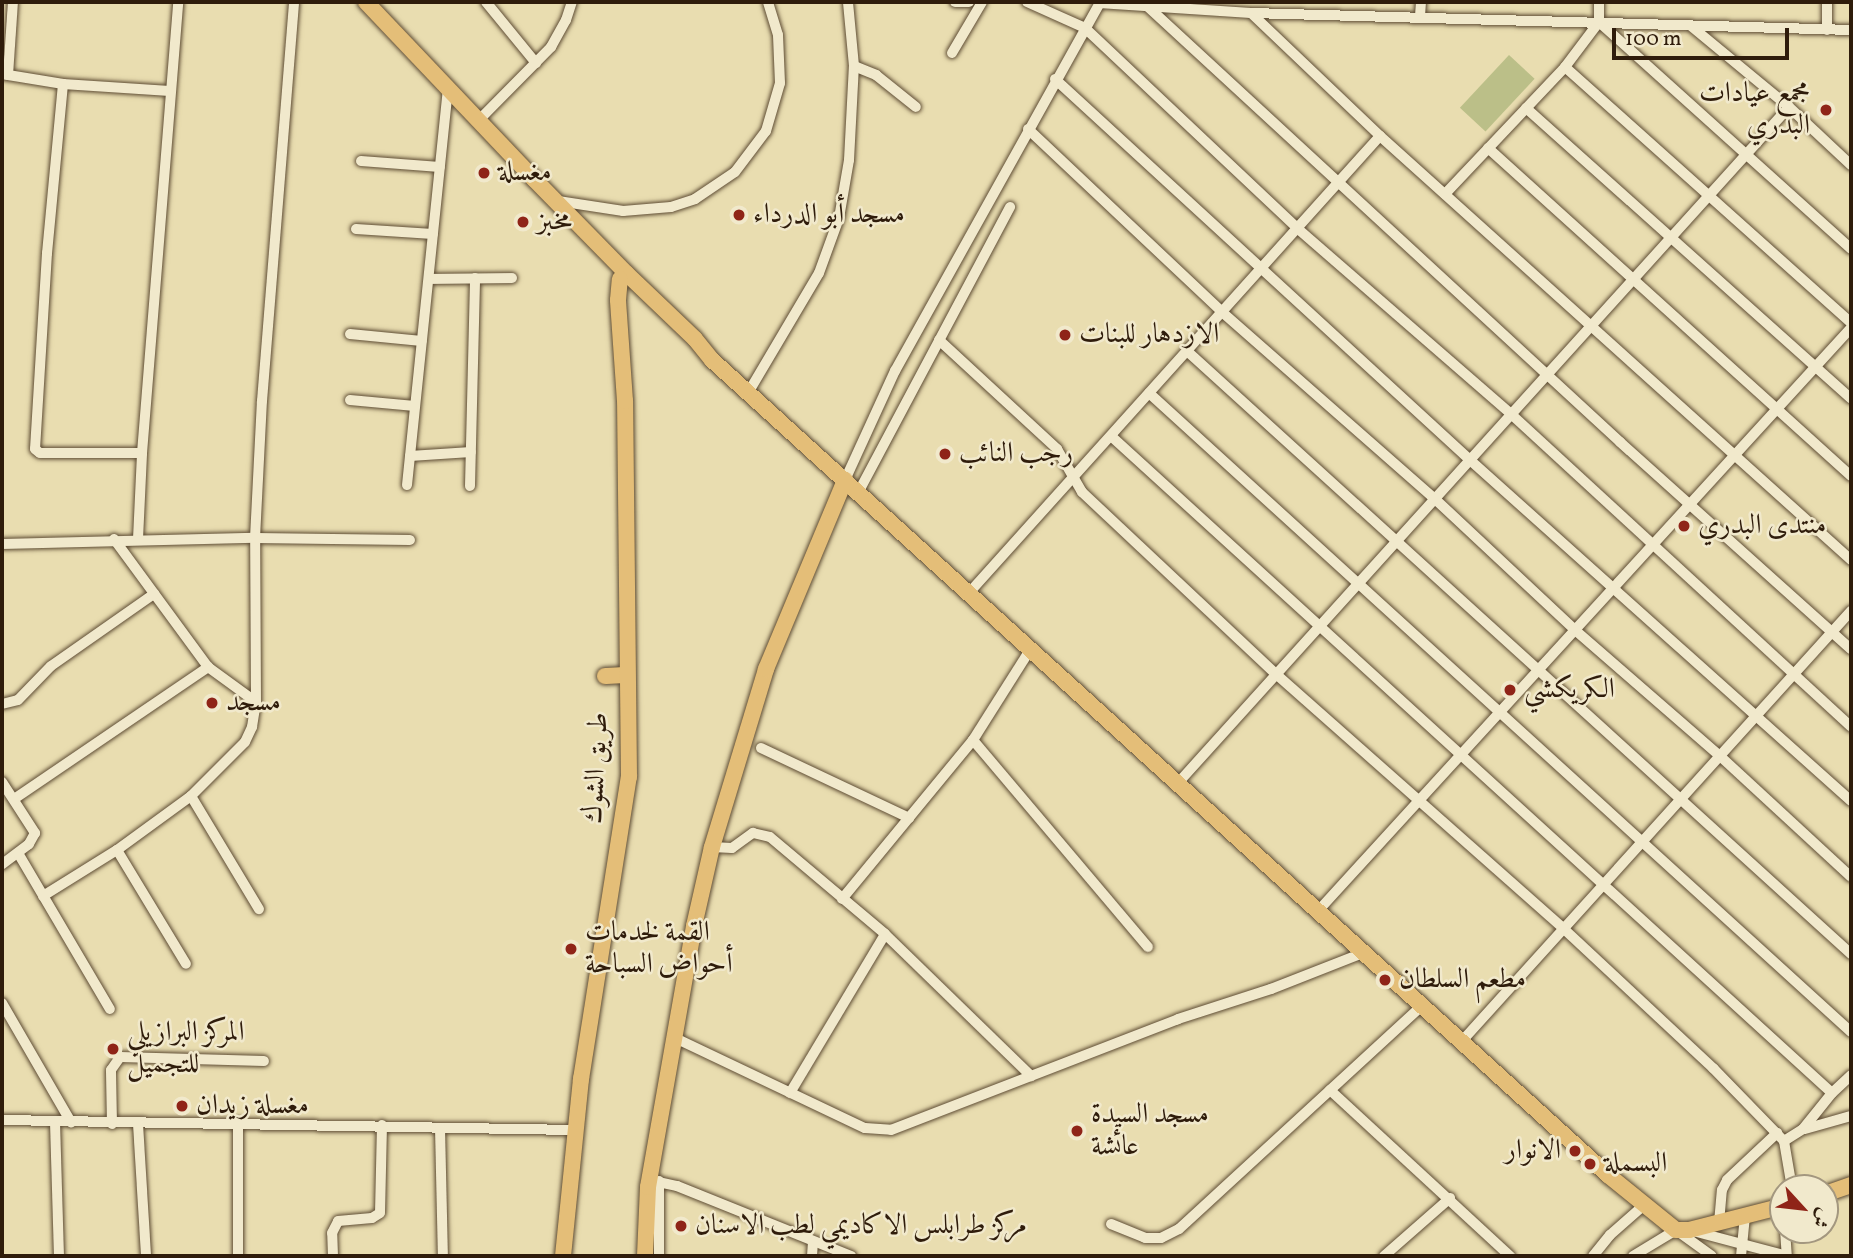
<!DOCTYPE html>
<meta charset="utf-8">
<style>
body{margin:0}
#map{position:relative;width:1853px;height:1258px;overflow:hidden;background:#e9ddb0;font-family:Vollkorn,Amiri,serif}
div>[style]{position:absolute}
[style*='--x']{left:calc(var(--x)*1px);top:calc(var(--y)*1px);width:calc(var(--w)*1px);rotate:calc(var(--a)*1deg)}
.green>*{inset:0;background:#bbbf88;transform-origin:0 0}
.roads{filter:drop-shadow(0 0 2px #5e4c34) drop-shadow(0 0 2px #5e4c34)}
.minor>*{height:10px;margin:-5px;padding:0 5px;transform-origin:5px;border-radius:5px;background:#f1e9cc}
.primary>*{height:16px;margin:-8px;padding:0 8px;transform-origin:8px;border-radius:8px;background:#e4be78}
.dots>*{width:19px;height:19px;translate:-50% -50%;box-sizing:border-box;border:4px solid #f1e9cc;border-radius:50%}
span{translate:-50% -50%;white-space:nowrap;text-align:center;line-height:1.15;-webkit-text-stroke:5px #f1e9cc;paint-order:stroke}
.poi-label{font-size:28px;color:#2f1c0b}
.right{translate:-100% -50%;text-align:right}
.left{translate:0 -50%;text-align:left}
.street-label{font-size:28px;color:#2f1c0b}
.frame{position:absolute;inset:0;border:4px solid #2f1c0b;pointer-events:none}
.north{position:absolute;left:1769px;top:1174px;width:70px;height:70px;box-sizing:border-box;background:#f1e9cc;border:2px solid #a3977f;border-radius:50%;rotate:117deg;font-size:19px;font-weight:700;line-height:28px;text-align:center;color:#2f1c0b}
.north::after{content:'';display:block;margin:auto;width:24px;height:32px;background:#8f2418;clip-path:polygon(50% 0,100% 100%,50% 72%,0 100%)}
.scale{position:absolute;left:1612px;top:28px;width:177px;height:32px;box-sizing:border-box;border:4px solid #2f1c0b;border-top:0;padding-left:9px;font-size:21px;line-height:24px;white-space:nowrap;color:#2f1c0b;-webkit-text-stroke:5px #f1e9cc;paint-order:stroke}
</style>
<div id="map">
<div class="green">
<div style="left:1509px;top:55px;width:35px;height:72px;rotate:43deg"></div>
</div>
<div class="roads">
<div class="minor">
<div style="--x:486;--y:2;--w:79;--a:50.7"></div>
<div style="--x:955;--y:2;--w:14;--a:0"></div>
<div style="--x:1027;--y:2;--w:64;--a:24.1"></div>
<div style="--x:1085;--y:28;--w:291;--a:43.3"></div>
<div style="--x:1297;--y:228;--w:284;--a:41"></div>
<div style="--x:1511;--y:414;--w:462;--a:42.6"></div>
<div style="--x:1099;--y:3;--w:152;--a:3.8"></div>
<div style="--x:1251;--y:13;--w:600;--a:1.62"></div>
<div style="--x:1146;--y:5;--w:645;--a:42.67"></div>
<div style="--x:1620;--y:442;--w:310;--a:41.9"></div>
<div style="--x:1251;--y:13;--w:178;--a:43.6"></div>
<div style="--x:1380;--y:136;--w:634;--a:41.99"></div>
<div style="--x:1420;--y:16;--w:14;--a:-86"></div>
<div style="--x:1599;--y:22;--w:339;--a:42"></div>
<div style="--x:1691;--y:26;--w:127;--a:39.6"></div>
<div style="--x:1789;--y:107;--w:85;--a:43.1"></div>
<div style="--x:1827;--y:30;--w:28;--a:-90"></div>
<div style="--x:952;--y:53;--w:59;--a:-59.5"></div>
<div style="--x:854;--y:66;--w:24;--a:22"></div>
<div style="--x:876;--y:75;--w:51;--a:38.7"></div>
<div style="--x:1565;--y:67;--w:384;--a:41.8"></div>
<div style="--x:2;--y:74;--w:62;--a:9.3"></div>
<div style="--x:63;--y:84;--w:107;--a:3.7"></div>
<div style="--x:8;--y:75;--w:73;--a:-86.1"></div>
<div style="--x:1055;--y:79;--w:563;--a:42.55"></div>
<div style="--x:1470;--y:460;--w:511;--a:41.83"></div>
<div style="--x:63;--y:84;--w:170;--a:95.4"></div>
<div style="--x:47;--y:253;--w:196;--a:93.5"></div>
<div style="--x:35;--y:449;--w:6;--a:39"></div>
<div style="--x:40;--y:453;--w:102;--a:0"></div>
<div style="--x:1526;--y:108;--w:436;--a:41.8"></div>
<div style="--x:479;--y:120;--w:103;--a:-45.4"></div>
<div style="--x:551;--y:47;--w:31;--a:-61"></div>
<div style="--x:566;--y:20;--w:19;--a:-72"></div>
<div style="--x:1028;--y:129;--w:267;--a:43.3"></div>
<div style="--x:1222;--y:312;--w:283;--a:41.3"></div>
<div style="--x:1435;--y:499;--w:192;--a:43.1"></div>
<div style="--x:1575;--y:630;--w:192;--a:41"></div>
<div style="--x:1720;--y:756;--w:178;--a:42.7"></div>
<div style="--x:1488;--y:148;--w:489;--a:42.1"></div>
<div style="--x:361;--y:161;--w:79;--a:4.3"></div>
<div style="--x:1445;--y:194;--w:175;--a:-46.6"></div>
<div style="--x:1565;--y:67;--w:56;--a:-52.9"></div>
<div style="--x:1599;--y:22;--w:20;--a:-90"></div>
<div style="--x:558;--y:201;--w:66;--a:8.7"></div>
<div style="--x:623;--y:211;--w:48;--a:-4.8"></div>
<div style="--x:671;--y:207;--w:25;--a:-18"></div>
<div style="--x:695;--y:199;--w:48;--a:-34"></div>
<div style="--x:735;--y:172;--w:51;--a:-52.9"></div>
<div style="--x:766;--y:131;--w:50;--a:-73.7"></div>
<div style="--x:780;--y:83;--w:48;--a:-92.4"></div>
<div style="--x:778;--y:35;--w:34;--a:-107"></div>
<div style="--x:356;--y:229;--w:77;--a:3.7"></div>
<div style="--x:429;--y:279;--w:83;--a:-0.7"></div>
<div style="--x:350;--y:334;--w:72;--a:5.6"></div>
<div style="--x:939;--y:340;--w:161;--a:42.7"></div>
<div style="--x:1057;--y:449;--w:50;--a:59.8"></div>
<div style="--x:1082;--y:492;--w:266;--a:43.2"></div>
<div style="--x:1276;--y:674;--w:385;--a:41.5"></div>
<div style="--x:1564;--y:929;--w:204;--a:43"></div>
<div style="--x:1713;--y:1068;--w:102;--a:45.8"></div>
<div style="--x:1187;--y:351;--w:897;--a:42.24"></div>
<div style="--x:748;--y:393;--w:139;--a:-59.4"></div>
<div style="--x:819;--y:273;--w:59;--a:-70"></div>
<div style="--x:839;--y:218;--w:59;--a:-80.2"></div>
<div style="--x:849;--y:160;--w:94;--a:-87"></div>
<div style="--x:854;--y:66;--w:64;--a:-95.4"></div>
<div style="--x:1149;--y:393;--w:949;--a:42.31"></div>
<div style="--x:350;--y:400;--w:65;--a:5.3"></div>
<div style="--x:1111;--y:436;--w:975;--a:42.34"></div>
<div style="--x:410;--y:456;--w:61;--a:-3.8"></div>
<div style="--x:845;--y:480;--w:120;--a:-65.4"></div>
<div style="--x:895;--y:371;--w:422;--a:-60.9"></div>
<div style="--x:407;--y:485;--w:398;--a:-84.1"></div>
<div style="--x:470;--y:486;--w:208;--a:-88.6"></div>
<div style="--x:858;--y:493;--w:324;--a:-62"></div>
<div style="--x:114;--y:539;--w:159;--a:53.7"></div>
<div style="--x:208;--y:667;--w:59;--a:36.1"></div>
<div style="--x:138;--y:539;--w:86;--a:-87.3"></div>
<div style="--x:142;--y:453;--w:452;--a:-85.4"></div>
<div style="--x:2;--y:544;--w:253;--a:-1.4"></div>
<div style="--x:255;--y:538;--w:155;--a:0.7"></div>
<div style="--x:968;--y:594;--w:616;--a:-48.03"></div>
<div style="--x:2;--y:704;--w:16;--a:-14"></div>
<div style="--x:18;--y:700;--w:47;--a:-45.9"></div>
<div style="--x:51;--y:666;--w:126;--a:-35"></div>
<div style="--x:973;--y:740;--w:271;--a:49.8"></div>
<div style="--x:761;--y:748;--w:164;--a:25.3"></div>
<div style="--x:2;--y:782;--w:61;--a:57.1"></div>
<div style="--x:35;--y:833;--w:13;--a:119"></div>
<div style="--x:29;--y:844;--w:34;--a:143"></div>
<div style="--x:1178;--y:783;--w:911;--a:-47.89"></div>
<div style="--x:191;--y:796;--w:132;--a:59"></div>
<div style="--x:14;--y:799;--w:235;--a:-34.2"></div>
<div style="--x:712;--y:847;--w:20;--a:3"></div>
<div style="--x:732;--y:848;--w:26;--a:-36"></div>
<div style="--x:753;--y:833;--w:17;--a:13"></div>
<div style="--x:770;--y:837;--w:150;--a:40.1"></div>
<div style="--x:885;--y:934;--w:204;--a:44.2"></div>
<div style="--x:117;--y:850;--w:133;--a:58.8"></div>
<div style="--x:18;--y:853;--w:181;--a:59.5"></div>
<div style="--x:43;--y:896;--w:87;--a:-31.9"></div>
<div style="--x:117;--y:850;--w:92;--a:-36.1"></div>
<div style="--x:191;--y:796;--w:76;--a:-45"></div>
<div style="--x:245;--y:742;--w:17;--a:-65"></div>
<div style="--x:252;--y:727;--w:25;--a:-81"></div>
<div style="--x:256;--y:702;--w:164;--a:-90.3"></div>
<div style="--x:255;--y:538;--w:137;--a:-87.1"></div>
<div style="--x:262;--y:401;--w:400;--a:-85.4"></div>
<div style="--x:842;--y:899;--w:206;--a:-50.5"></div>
<div style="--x:973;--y:740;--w:107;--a:-57.7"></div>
<div style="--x:1318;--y:911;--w:790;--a:-47.57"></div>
<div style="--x:2;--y:1003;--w:138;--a:59.9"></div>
<div style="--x:673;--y:1037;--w:212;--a:25.4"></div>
<div style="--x:865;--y:1128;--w:26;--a:4"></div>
<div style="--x:891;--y:1130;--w:308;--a:-21.1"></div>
<div style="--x:1178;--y:1019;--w:98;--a:-17.9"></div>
<div style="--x:1271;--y:989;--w:99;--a:-21.4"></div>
<div style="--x:1462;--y:1041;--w:580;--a:-47.87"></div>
<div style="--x:1330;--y:1090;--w:245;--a:42.7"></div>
<div style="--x:790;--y:1093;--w:185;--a:-59.1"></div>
<div style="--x:2;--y:1120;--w:572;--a:1"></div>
<div style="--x:55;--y:1122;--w:134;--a:88.3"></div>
<div style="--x:238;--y:1122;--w:134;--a:90"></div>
<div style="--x:112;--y:1124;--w:54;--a:-91.1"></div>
<div style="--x:111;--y:1070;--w:16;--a:-55"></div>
<div style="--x:120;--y:1057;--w:144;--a:1.6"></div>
<div style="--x:138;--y:1124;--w:132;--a:86.5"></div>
<div style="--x:440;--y:1128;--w:128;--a:88.7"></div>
<div style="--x:1805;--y:1129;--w:48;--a:-15.8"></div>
<div style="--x:649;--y:1180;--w:29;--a:12"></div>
<div style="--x:677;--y:1186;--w:188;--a:21.9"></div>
<div style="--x:1792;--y:1188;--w:48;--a:-99.7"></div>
<div style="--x:1784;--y:1141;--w:22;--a:-32"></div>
<div style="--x:1803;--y:1129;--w:46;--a:-51.1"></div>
<div style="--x:1832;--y:1093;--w:26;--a:-43"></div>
<div style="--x:1719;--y:1223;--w:33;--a:-85"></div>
<div style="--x:1722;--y:1190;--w:11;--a:-63"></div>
<div style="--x:1727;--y:1180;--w:69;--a:-43.2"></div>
<div style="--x:1111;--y:1224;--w:37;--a:22"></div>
<div style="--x:1145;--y:1238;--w:16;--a:0"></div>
<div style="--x:1161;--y:1238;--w:20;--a:-27"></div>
<div style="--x:1179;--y:1229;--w:331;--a:-42.6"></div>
<div style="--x:1785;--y:1230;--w:26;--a:86"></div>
<div style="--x:1693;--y:1231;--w:97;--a:14.9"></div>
<div style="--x:333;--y:1256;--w:23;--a:-92"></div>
<div style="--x:332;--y:1233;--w:13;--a:-63"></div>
<div style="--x:338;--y:1221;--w:34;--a:-5"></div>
<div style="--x:372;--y:1218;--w:9;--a:-32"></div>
<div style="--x:380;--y:1213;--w:88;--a:-88.7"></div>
<div style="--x:659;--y:1256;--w:75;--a:-90"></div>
<div style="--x:812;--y:1256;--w:14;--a:-86"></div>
<div style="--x:1384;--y:1256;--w:88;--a:-41.3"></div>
<div style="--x:1593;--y:1256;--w:27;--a:-51"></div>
<div style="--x:1610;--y:1235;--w:45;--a:-41.4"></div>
<div style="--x:1633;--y:1256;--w:50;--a:-31.2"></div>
<div style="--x:1676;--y:1230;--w:44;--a:35.8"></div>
<div style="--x:1741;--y:1256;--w:40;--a:-84.3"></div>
</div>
<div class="primary">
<div style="--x:366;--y:2;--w:244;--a:46.5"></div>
<div style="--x:534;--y:179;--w:132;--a:45.6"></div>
<div style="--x:626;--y:273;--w:95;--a:43.7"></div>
<div style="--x:695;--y:339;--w:27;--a:51"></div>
<div style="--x:712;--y:360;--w:1211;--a:42.29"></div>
<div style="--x:1608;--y:1175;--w:87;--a:39"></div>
<div style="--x:1676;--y:1230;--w:13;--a:0"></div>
<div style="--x:1689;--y:1230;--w:97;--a:-14.3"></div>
<div style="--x:605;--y:676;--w:21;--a:-3"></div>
<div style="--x:1825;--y:1194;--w:28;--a:-19"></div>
<div style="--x:563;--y:1256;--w:178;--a:-84.2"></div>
<div style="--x:581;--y:1079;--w:306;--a:-81"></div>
<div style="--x:629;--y:777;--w:376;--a:-90.6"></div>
<div style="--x:625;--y:401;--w:101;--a:-94"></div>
<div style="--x:618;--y:300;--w:21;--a:-85"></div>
<div style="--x:645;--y:1256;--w:69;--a:-87.5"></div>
<div style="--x:648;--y:1187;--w:265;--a:-80"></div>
<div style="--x:694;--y:926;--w:81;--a:-77.2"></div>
<div style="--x:712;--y:847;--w:186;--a:-73.1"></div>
<div style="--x:766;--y:669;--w:205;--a:-67.3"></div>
</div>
</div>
<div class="dots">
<div style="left:1826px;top:110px;background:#8f2418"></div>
<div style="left:484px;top:173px;background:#8f2418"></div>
<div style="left:739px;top:215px;background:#8f2418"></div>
<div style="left:523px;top:222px;background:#8f2418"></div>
<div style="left:1065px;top:335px;background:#8f2418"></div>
<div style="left:945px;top:454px;background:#8f2418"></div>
<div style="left:1684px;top:526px;background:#8f2418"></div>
<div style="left:1510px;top:690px;background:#8f2418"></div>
<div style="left:212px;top:703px;background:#8f2418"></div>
<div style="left:571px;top:949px;background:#8f2418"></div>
<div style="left:1385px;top:980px;background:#8f2418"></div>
<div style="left:113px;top:1049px;background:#8f2418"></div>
<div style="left:182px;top:1106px;background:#8f2418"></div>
<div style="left:1077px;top:1131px;background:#8f2418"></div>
<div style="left:1575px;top:1151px;background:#8f2418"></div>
<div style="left:1590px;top:1164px;background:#8f2418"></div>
<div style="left:681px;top:1226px;background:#8f2418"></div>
</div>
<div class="poi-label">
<span class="right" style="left:1810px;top:110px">مجمع عيادات<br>البدري</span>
<span class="left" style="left:498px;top:173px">مغسلة</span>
<span class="left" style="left:753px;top:215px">مسجد أبو الدرداء</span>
<span class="left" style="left:537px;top:222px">مخبز</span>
<span class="left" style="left:1079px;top:335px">الازدهار للبنات</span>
<span class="left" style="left:959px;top:454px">رجب النائب</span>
<span class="left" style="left:1698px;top:526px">منتدى البدري</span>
<span class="left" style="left:1524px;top:690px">الكريكشي</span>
<span class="left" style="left:226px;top:703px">مسجد</span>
<span class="left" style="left:585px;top:949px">القمة لخدمات<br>أحواض السباحة</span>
<span class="left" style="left:1399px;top:980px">مطعم السلطان</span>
<span class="left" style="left:127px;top:1049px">المركز البرازيلي<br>للتجميل</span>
<span class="left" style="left:196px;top:1106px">مغسلة زيدان</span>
<span class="left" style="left:1091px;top:1131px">مسجد السيدة<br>عائشة</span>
<span class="right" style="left:1561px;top:1151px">الانوار</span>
<span class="left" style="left:1604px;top:1164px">البسملة</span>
<span class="left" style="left:695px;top:1226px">مركز طرابلس الاكاديمي لطب الاسنان</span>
</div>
<div class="street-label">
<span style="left:597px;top:768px;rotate:-87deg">طريق الشوك</span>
</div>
<div class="frame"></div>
<div class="north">ش</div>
<div class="scale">100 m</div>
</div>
